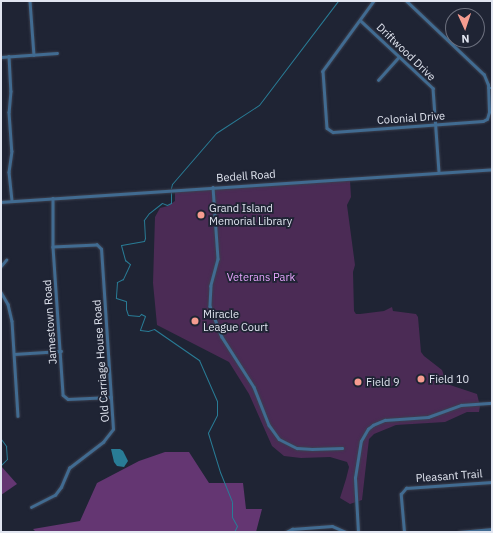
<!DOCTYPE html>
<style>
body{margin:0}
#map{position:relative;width:493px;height:533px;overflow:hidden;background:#1f2434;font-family:"IBM Plex Sans",sans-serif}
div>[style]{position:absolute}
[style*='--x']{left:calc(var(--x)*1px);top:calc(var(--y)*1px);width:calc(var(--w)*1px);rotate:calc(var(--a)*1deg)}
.green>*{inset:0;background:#4b2b55}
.forest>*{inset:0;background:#643672}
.water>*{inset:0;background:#297c96}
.stream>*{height:1px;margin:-0.5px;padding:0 0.5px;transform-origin:0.5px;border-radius:0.5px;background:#297c96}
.roads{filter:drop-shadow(0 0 1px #3a3f4e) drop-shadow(0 0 1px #3a3f4e)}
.minor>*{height:2.5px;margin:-1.25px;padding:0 1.25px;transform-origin:1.25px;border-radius:1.25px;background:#416b91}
.tertiary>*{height:3px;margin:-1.5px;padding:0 1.5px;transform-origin:1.5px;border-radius:1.5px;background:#416b91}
.dots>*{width:11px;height:11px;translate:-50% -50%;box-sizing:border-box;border:2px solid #1f2434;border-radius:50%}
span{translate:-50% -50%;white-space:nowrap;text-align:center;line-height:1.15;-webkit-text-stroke:3.5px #1f2434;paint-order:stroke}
.street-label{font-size:11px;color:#e1e5f0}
.poi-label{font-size:11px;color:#e1e5f0}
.left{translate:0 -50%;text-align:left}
.park-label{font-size:11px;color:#e6a4fc}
.frame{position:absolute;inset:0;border:2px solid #e1e5f0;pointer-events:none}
.north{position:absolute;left:445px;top:8px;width:40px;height:40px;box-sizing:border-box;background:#1f2434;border:1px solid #6d717f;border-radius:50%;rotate:177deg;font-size:11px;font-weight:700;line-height:16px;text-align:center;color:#e1e5f0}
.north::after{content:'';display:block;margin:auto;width:14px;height:18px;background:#f59c90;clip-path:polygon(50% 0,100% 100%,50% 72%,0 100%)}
</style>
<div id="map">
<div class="green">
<div style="clip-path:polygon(350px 180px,351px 197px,347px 205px,355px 265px,353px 272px,354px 311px,356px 314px,360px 314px,384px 311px,392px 307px,393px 311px,416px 314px,418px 317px,421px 352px,424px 356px,442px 370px,447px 384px,477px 394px,480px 406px,479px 412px,467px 412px,445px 422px,396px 425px,374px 434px,369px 439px,362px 500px,350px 504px,340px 498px,346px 479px,349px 467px,347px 462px,330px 457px,301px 458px,284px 456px,272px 446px,249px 394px,229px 362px,157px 325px,153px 283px,155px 217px,160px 208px,168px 206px,175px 201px,175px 192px)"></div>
</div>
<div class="forest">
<div style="clip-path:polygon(165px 452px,189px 452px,209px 483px,243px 483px,246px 509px,262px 509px,256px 532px,36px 532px,33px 529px,80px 521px,97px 483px,139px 461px)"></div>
<div style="clip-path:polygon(1px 466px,17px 484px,1px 495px)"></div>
</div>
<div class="water">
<div style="clip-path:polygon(111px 449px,120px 449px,123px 451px,128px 461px,124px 467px,117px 466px,114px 462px)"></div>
</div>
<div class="stream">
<div style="--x:171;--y:188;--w:4;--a:-76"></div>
<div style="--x:172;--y:184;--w:67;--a:-49.2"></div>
<div style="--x:216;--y:133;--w:51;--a:-33.1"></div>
<div style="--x:259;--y:105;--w:131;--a:-52.8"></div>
<div style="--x:171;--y:192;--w:11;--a:90"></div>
<div style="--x:171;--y:203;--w:4;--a:153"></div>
<div style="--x:167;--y:205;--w:5;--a:-158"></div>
<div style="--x:162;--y:203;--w:16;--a:142"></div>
<div style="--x:149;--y:213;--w:9;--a:126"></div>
<div style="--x:144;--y:220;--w:18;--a:87"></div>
<div style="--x:145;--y:238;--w:3;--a:108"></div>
<div style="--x:144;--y:241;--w:23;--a:170"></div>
<div style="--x:121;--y:245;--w:16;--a:75"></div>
<div style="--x:125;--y:260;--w:6;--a:39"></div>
<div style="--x:130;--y:264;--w:17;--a:115"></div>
<div style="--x:123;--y:279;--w:7;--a:153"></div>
<div style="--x:117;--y:282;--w:16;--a:94"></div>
<div style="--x:116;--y:298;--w:10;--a:17"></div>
<div style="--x:126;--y:301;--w:8;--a:90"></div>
<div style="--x:126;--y:309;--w:6;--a:72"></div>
<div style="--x:128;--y:315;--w:11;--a:5"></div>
<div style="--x:139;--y:316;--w:3;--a:-45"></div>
<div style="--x:141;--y:314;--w:4;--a:27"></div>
<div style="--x:145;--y:316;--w:15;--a:110"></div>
<div style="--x:140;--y:330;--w:8;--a:7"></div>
<div style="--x:148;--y:331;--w:6;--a:-18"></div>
<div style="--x:154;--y:329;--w:55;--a:34.6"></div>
<div style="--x:199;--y:360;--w:45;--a:66.3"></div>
<div style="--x:217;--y:401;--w:14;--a:90"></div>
<div style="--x:217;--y:415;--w:20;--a:117"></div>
<div style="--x:208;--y:433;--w:41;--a:72.9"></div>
<div style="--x:220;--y:472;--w:32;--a:68"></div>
<div style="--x:232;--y:502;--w:15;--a:90"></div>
<div style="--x:232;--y:517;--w:10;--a:61"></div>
<div style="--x:237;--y:526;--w:7;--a:117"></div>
<div style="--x:1;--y:439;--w:9;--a:54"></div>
<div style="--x:6;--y:446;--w:13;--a:86"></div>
<div style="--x:7;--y:459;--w:8;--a:135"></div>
</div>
<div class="roads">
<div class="minor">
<div style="--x:30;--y:1;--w:54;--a:85.8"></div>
<div style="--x:374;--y:1;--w:87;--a:126.1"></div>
<div style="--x:323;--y:71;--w:57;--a:86"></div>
<div style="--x:327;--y:128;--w:7;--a:34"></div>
<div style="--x:333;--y:132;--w:150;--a:-4.2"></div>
<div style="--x:483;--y:121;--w:4;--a:-27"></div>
<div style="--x:487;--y:119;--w:7;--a:-74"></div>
<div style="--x:489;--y:112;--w:27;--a:-92"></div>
<div style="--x:488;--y:85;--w:11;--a:-112"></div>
<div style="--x:484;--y:75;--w:108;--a:-136.5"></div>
<div style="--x:360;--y:20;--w:100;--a:43"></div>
<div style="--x:433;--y:88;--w:84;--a:85.9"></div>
<div style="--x:9;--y:56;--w:35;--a:87"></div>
<div style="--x:11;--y:91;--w:21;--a:95"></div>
<div style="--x:9;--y:112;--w:39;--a:86"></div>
<div style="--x:12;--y:151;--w:21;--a:98"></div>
<div style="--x:9;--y:172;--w:29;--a:84"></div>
<div style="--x:1;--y:57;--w:56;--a:-4.1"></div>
<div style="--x:378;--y:80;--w:31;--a:-48"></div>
<div style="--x:488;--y:88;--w:4;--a:0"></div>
<div style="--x:213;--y:187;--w:72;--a:86"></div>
<div style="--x:218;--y:259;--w:28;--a:105"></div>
<div style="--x:211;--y:286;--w:20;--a:93"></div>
<div style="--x:210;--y:306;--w:33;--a:69"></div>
<div style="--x:222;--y:337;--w:59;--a:57.4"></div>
<div style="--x:254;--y:387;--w:41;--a:68.5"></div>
<div style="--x:269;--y:425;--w:17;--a:54"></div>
<div style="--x:279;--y:439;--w:20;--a:27"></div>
<div style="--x:297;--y:448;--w:15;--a:4"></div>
<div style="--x:312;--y:449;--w:30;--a:-2"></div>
<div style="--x:53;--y:198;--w:49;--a:90"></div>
<div style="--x:53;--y:247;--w:148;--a:86.1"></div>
<div style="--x:63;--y:395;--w:6;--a:39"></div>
<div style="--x:68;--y:399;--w:43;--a:-2.7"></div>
<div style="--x:1;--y:266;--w:8;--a:-50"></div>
<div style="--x:1;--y:292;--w:14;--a:60"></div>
<div style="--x:8;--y:304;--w:17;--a:77"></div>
<div style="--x:12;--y:321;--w:95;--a:86.4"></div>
<div style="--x:14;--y:354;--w:47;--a:-3.7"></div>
<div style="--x:31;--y:507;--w:27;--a:-27"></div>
<div style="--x:55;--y:495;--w:10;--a:-53"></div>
<div style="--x:61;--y:487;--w:21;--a:-67"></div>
<div style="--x:69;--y:468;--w:43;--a:-37.4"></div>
<div style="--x:103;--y:442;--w:16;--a:-52"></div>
<div style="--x:113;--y:429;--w:180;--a:-93.8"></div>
<div style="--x:101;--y:249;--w:6;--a:-135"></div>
<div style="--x:97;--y:245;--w:44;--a:177.4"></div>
<div style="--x:286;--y:532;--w:7;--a:-27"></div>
<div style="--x:292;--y:529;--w:40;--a:-4.3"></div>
<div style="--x:332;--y:526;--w:15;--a:23"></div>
<div style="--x:358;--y:532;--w:54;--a:-93.2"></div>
<div style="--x:355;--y:478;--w:37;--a:-81"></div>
<div style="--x:361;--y:441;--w:14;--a:-60"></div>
<div style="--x:368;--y:429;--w:6;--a:-39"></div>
<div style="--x:373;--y:425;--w:13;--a:-23"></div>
<div style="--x:385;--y:420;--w:43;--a:-4"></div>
<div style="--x:428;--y:417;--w:35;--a:-20"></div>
<div style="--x:461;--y:405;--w:31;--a:-4"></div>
<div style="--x:404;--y:532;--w:38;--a:-95"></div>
<div style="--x:401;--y:494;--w:8;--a:-50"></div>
<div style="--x:406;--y:488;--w:86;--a:-4"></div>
<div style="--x:459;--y:532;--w:33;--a:-5"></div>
</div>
<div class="tertiary">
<div style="--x:1;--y:202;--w:492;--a:-3.8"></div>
</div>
</div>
<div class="dots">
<div style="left:201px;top:215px;background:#f59c90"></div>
<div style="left:195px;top:321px;background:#f59c90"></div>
<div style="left:421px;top:379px;background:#f59c90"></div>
<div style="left:358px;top:382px;background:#f59c90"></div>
</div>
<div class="street-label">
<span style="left:406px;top:52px;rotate:44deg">Driftwood Drive</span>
<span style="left:411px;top:118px;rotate:-4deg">Colonial Drive</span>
<span style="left:246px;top:176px;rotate:-4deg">Bedell Road</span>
<span style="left:50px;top:322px;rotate:-94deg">Jamestown Road</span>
<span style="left:101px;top:361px;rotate:-94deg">Old Carriage House Road</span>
<span style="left:449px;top:476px;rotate:-4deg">Pleasant Trail</span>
</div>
<div class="poi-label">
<span class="left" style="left:209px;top:215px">Grand Island<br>Memorial Library</span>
<span class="left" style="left:203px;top:321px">Miracle<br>League Court</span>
<span class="left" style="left:429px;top:379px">Field 10</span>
<span class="left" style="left:366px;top:382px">Field 9</span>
</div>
<div class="park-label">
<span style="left:261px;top:277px">Veterans Park</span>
</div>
<div class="frame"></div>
<div class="north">N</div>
</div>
